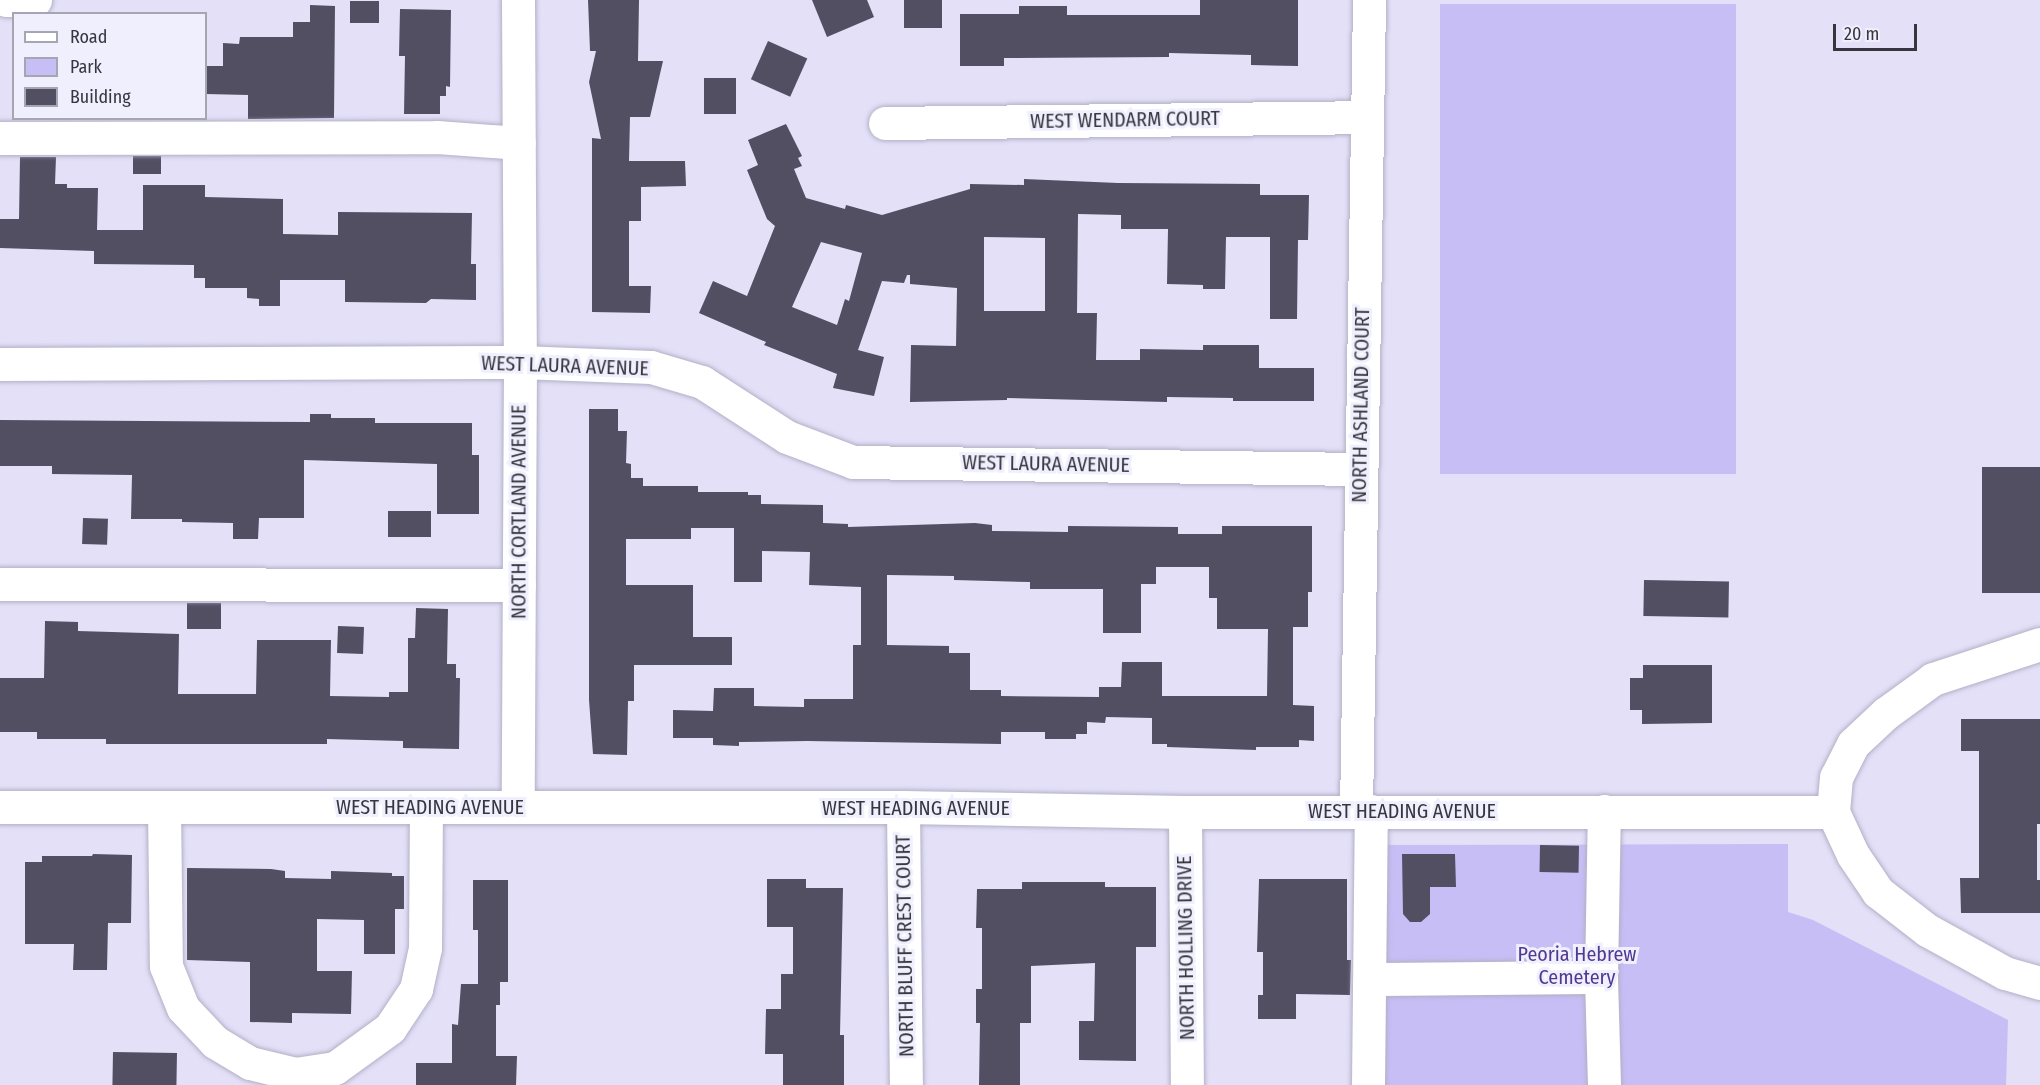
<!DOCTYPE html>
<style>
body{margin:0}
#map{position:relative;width:2040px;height:1085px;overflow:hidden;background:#e3e0f8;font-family:"Fira Sans Condensed",sans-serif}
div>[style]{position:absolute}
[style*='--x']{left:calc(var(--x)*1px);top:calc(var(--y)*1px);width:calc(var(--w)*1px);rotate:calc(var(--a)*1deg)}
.green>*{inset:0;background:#c7bef6;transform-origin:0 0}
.building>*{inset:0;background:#524f63;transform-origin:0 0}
.roads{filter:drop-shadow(0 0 2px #b2b0c6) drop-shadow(0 0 2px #b2b0c6)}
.minor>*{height:33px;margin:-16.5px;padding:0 16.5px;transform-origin:16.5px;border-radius:16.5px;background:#fff}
span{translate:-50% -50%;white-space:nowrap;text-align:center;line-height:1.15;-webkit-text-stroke:6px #f0effd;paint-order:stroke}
.street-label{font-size:20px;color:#37363f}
.park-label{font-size:20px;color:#503990}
.legend{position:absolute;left:12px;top:12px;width:195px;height:108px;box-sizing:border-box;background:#f0effd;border:2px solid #a6a5b1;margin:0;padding:8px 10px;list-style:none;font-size:18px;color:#37363f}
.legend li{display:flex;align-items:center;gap:12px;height:30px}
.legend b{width:30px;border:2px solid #a6a5b1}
.scale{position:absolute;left:1833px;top:24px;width:84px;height:27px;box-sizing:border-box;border:3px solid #37363f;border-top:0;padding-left:8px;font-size:18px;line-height:21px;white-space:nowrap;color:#37363f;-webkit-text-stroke:4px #f0effd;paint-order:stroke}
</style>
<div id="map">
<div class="green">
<div style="left:1440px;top:4px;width:296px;height:470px"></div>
<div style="clip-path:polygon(1788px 844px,1788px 912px,1813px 920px,2008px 1020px,2006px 1085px,1364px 1085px,1369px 845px)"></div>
</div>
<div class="building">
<div style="clip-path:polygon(588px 0,639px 0,638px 61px,663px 61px,650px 117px,630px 117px,629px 161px,685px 161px,686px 186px,641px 187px,641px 221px,629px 221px,629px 286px,651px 286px,650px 313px,592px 312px,592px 138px,601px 139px,589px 82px,596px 51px,590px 51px)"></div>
<div style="clip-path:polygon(812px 0,867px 0,874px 17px,827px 37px)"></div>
<div style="left:904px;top:0;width:38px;height:28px"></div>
<div style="clip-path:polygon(1200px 0,1298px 0,1298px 66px,1251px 65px,1251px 55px,1169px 53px,1169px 57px,1004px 58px,1004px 66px,960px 66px,960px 14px,1019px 14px,1019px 6px,1067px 6px,1067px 15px,1200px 15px)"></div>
<div style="left:350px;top:1px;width:29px;height:22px"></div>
<div style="clip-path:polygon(310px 5px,335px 6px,334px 118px,248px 119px,248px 95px,206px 94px,206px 66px,223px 66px,223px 43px,239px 44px,240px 37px,293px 37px,293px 22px,310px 22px)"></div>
<div style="clip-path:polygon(400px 9px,451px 10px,450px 87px,446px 86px,446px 96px,440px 96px,440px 114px,404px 114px,405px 56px,399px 56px)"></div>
<div style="left:768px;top:41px;width:43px;height:42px;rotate:24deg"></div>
<div style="left:704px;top:78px;width:32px;height:36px"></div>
<div style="clip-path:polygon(evenodd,786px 124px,802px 156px,798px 158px,802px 166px,794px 169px,806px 198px,845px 209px,846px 205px,882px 215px,970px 189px,970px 184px,1024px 185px,1024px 179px,1118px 183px,1260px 184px,1260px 195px,1309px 195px,1308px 240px,1298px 240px,1297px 319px,1270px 319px,1270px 237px,1226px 237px,1225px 289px,1203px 289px,1203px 285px,1167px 284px,1168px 229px,1121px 229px,1121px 215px,1078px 214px,1077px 313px,1097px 313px,1096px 360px,1140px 360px,1140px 349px,1203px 350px,1203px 345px,1259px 345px,1259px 368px,1314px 368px,1314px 401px,1233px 401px,1233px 398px,1167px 397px,1167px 402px,1007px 398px,1007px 400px,910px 402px,911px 345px,956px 346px,957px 288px,910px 284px,910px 275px,907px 275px,904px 283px,882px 281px,858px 350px,884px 357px,874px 396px,833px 388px,837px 374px,764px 345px,766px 342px,699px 313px,713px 281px,747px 296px,775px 226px,767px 219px,747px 170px,758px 165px,748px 140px,786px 124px,984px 237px,1045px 238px,1045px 311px,984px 311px,984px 237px,786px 124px,821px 242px,862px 253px,849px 301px,845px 299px,837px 325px,792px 307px,821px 242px)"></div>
<div style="left:133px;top:156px;width:28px;height:18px"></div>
<div style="clip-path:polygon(20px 157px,56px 157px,55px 184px,67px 184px,67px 188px,98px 188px,97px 230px,143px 230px,143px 185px,205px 185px,205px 197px,283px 199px,283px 234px,338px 235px,338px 212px,472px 213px,471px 264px,476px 264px,476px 300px,431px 299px,426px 303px,345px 302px,345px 280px,280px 280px,280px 306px,259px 306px,259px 299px,247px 298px,247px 288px,205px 288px,205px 278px,194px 278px,194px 265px,94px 264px,94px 251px,0 248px,0 219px,19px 219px)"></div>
<div style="clip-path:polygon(evenodd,589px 409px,618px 409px,618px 431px,627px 431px,626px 463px,631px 464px,631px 478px,643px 478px,643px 486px,698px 486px,698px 492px,748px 492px,748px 495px,761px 495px,761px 504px,823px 505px,823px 523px,848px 524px,848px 527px,975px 523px,992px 525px,992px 531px,1068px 532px,1068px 526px,1178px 527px,1178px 534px,1222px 534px,1222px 526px,1312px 526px,1312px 592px,1308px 592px,1308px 627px,1293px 627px,1293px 705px,1314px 706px,1314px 741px,1299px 740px,1299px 747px,1256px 747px,1256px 750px,1167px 747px,1167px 744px,1152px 744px,1152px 718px,1106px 717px,1105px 723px,1087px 722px,1087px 734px,1076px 734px,1076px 739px,1045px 739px,1045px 732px,1001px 732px,1001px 744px,807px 741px,739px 742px,739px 746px,713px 745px,713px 738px,673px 738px,673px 710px,713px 711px,714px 688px,754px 688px,754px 706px,804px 707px,804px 699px,853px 699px,853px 645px,861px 645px,861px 587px,809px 585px,810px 552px,762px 551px,762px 582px,734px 582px,734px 528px,691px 528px,691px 539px,626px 539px,626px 585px,693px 585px,693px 637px,732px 637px,732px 665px,634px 665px,634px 701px,628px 701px,627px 755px,593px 754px,589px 700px,589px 409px,1156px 567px,1209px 567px,1209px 598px,1217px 598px,1217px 629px,1268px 629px,1267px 696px,1162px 696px,1162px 662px,1122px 662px,1121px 687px,1099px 687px,1099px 697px,1001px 696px,1001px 690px,970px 690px,970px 653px,949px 653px,949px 646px,887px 645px,887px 575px,954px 576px,954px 580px,1030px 582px,1030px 589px,1103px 589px,1103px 633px,1141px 633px,1141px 584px,1156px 584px,1156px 567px)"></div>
<div style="clip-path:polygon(310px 414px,331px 414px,331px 418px,375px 418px,375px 423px,472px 423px,472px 455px,479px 455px,479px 514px,437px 514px,437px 464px,304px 460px,304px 518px,259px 518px,258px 539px,233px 539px,233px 523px,182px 522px,182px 519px,131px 519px,132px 475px,52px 474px,52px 466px,0 466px,0 420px,310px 422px)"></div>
<div style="left:2040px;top:467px;width:126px;height:58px;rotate:90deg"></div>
<div style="left:388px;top:511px;width:43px;height:26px"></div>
<div style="left:83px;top:518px;width:25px;height:26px;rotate:2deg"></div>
<div style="left:1644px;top:580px;width:85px;height:36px;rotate:1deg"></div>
<div style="left:187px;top:603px;width:34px;height:26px"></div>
<div style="clip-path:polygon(416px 608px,448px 609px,447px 664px,456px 664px,456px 678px,460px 678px,459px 749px,403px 748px,403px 741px,327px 739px,327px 744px,106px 744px,106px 739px,37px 739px,37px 732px,0 732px,0 678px,44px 678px,45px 621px,78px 622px,78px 631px,179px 634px,178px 694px,256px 694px,257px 640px,331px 640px,330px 696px,389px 697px,389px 692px,408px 692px,408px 638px,415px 638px)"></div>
<div style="left:338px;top:626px;width:26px;height:27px;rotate:2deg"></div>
<div style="clip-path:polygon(1643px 665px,1712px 665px,1712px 723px,1642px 724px,1642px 710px,1630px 710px,1630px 678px,1643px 678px)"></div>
<div style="clip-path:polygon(1961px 719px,2040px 719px,2040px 824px,2037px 824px,2037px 880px,2040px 880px,2040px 913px,1961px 913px,1960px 878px,1979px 878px,1979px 751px,1961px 751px)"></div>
<div style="left:1540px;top:845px;width:39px;height:27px;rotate:1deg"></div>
<div style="clip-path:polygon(93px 854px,132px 855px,131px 923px,108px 923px,107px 970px,73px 970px,74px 944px,25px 944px,25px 862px,42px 862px,42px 856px,92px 856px)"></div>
<div style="clip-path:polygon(1402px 854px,1455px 854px,1456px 887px,1430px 887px,1430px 914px,1421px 922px,1410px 922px,1403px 914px)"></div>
<div style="clip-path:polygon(187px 868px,271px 869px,285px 871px,285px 878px,331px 879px,331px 871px,392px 873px,392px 876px,404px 876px,404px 909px,395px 909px,395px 954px,364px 954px,364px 920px,317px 919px,317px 971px,352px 971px,351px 1014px,292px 1013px,292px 1023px,250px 1022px,250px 962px,187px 960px)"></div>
<div style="clip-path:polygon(767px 879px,806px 879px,806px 888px,843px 888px,840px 1035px,844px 1035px,844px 1085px,783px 1085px,783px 1054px,765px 1054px,766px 1009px,781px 1009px,781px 974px,793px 974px,793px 927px,767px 927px)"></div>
<div style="clip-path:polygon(1259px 879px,1347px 879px,1347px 960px,1351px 960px,1350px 995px,1296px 994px,1296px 1019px,1258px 1019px,1258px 995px,1263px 995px,1263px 952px,1257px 952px)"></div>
<div style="clip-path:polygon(473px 880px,508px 880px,508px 982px,500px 982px,500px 1005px,496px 1005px,496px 1056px,517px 1056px,516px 1085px,416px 1085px,416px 1063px,452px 1063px,452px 1024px,458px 1025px,461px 984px,478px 984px,478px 930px,473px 930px)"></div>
<div style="clip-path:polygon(1022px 882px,1105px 882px,1105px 887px,1156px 887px,1156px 947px,1136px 947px,1136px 1061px,1079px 1060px,1079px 1021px,1094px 1021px,1095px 963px,1031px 966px,1031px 1023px,1020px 1023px,1020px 1085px,979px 1085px,980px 1023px,976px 1023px,976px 989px,982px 989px,982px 928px,976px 928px,977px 889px,1022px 889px)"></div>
<div style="left:113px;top:1052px;width:64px;height:33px;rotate:1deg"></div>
</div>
<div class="roads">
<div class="minor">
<div style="--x:6;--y:0;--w:29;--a:0"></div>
<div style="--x:518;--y:0;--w:362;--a:89.7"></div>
<div style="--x:520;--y:362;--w:445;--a:90.3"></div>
<div style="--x:885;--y:123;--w:480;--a:-0.7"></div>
<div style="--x:0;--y:138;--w:437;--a:-0.1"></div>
<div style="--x:437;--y:137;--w:82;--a:4.2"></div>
<div style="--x:0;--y:364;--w:520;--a:-0.22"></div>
<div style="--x:520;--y:362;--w:131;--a:2.2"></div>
<div style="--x:651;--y:367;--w:53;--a:16.4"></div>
<div style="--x:702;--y:382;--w:101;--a:32.9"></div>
<div style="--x:787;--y:437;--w:71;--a:20.7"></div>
<div style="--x:853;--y:462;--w:507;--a:0.79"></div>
<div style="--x:0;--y:584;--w:519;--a:0.11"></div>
<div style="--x:2040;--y:644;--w:113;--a:161.9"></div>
<div style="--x:1933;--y:679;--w:58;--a:144.1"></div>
<div style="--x:1886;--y:713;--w:45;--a:136.8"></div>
<div style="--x:1853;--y:744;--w:37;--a:117"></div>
<div style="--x:1836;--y:777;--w:35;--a:95"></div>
<div style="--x:1833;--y:812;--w:47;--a:65.1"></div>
<div style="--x:1853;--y:855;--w:45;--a:56"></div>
<div style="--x:1878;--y:892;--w:62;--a:37.8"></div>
<div style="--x:1927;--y:930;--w:89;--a:28.9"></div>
<div style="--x:2005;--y:973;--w:36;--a:16"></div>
<div style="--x:0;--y:807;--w:903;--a:0"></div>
<div style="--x:903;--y:807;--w:282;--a:1"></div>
<div style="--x:1185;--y:812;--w:648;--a:0"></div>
<div style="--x:164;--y:807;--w:159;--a:89.3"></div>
<div style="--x:166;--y:966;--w:45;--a:68"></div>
<div style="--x:183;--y:1008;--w:47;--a:46.7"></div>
<div style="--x:215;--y:1042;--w:41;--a:31"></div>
<div style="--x:250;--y:1063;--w:46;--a:13.7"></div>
<div style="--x:295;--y:1074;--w:40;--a:-8.5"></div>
<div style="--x:335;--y:1068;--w:68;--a:-36"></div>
<div style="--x:390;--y:1028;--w:47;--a:-56.3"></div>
<div style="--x:416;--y:989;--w:42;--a:-77.6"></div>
<div style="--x:425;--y:948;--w:141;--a:-89.6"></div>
<div style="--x:903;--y:807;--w:278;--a:89.4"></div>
<div style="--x:1356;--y:811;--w:811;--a:-89.08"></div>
<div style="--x:1185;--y:812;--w:273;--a:89.6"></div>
<div style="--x:1371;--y:979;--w:230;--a:-0.5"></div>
<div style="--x:1368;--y:1085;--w:274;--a:-89.4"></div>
<div style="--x:1604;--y:1085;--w:108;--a:-91.6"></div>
<div style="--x:1601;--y:977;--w:166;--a:-89"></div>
</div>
</div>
<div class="street-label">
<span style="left:1125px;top:120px;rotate:-1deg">WEST WENDARM COURT</span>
<span style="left:565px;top:366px;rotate:2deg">WEST LAURA AVENUE</span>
<span style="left:1361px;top:405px;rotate:-89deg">NORTH ASHLAND COURT</span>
<span style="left:1046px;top:464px;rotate:1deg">WEST LAURA AVENUE</span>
<span style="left:519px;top:512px;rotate:-90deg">NORTH CORTLAND AVENUE</span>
<span style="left:430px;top:807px">WEST HEADING AVENUE</span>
<span style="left:916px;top:808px">WEST HEADING AVENUE</span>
<span style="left:1402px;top:811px">WEST HEADING AVENUE</span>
<span style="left:905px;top:946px;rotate:-91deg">NORTH BLUFF CREST COURT</span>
<span style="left:1186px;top:948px;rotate:-91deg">NORTH HOLLING DRIVE</span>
</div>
<div class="park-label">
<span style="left:1577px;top:966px">Peoria Hebrew<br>Cemetery</span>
</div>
<ul class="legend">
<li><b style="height:8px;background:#fff"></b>Road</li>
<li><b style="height:16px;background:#c7bef6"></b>Park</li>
<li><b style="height:16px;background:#524f63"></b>Building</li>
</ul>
<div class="scale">20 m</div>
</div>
